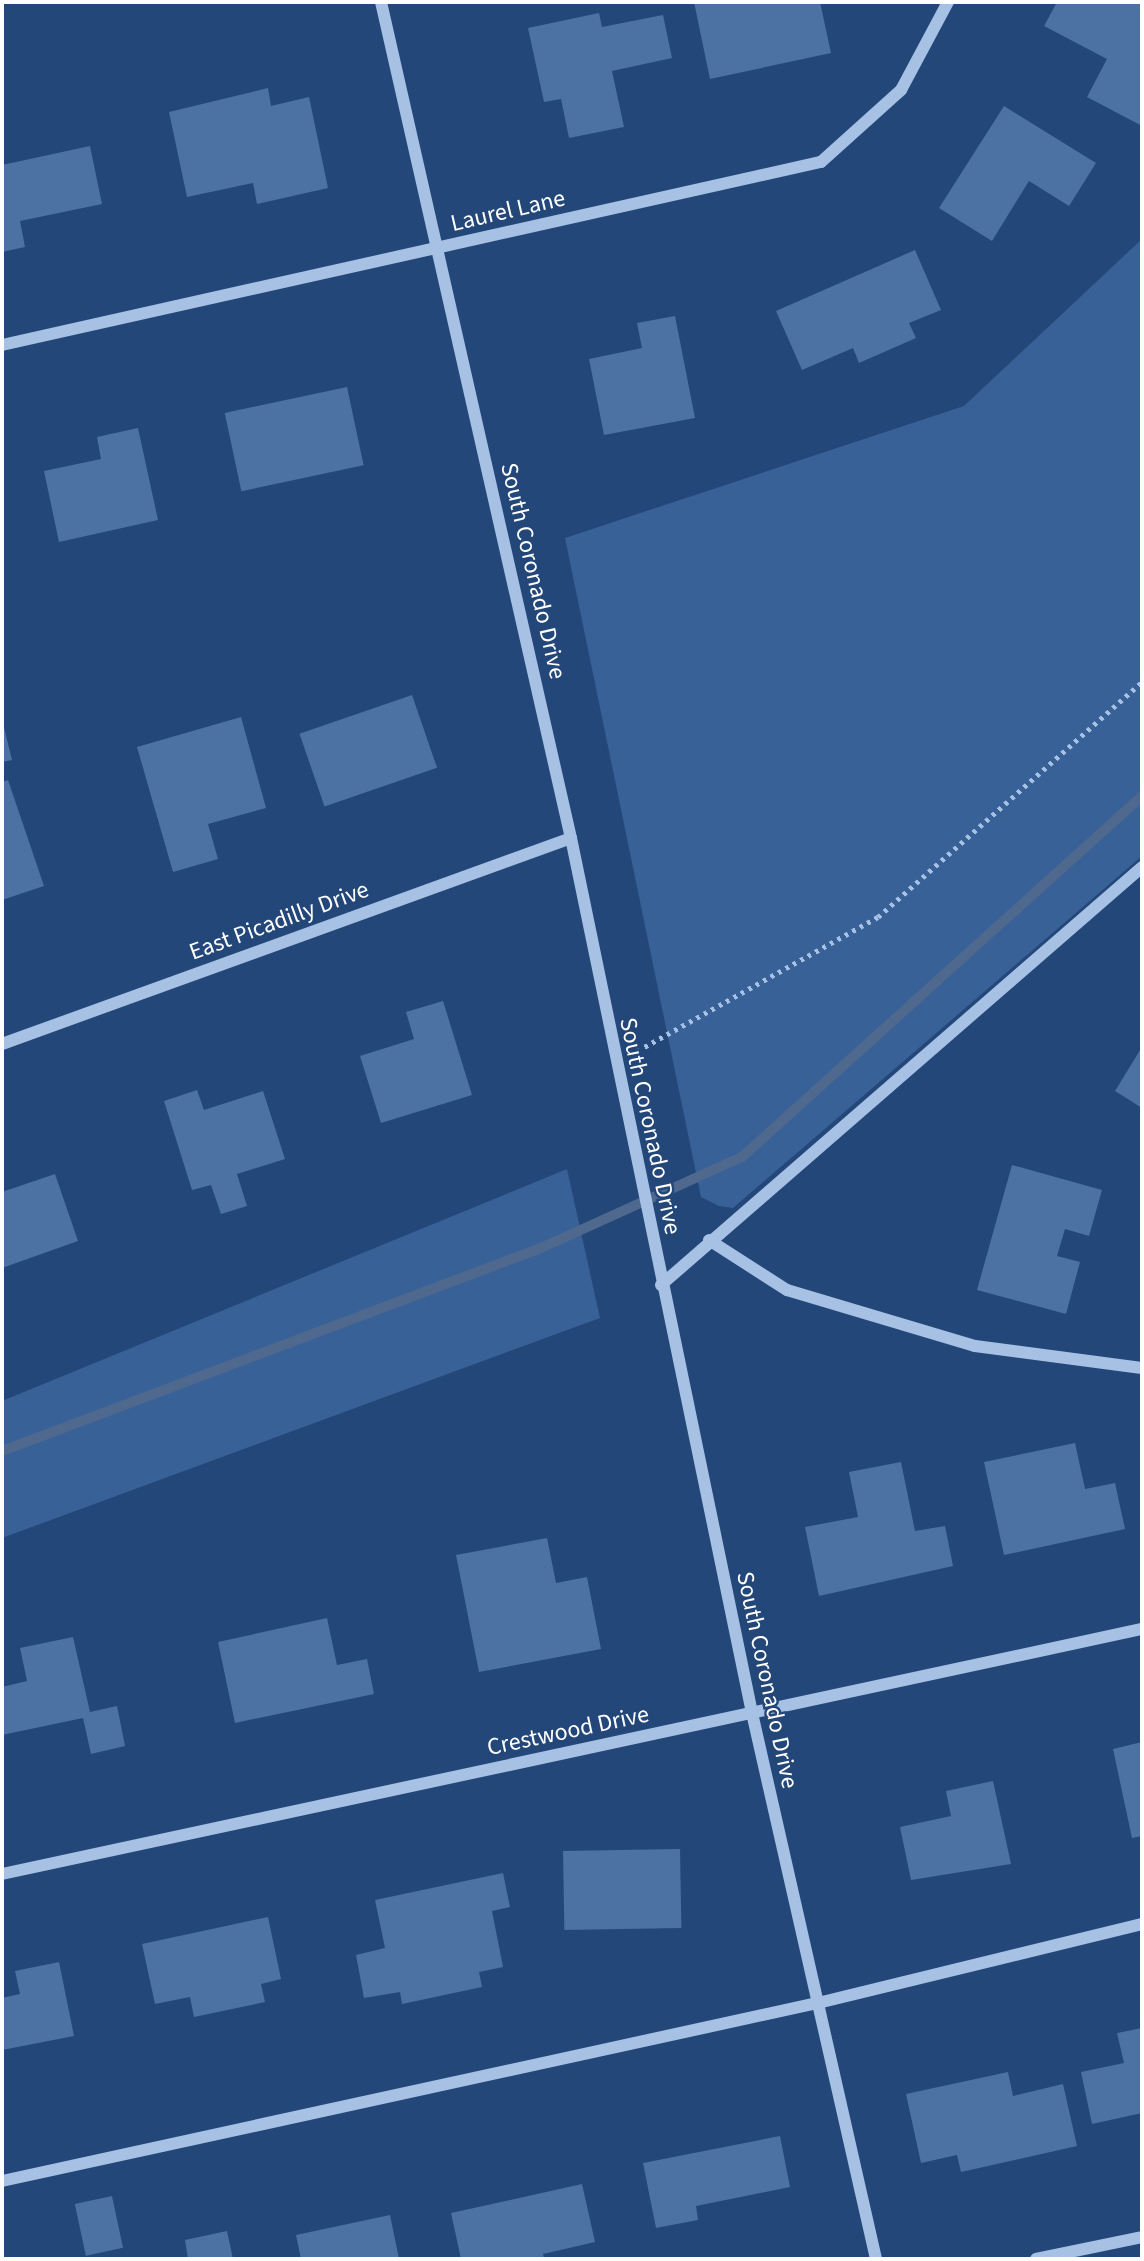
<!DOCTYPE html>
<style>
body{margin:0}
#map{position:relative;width:1144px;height:2261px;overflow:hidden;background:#244779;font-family:"Source Sans 3",sans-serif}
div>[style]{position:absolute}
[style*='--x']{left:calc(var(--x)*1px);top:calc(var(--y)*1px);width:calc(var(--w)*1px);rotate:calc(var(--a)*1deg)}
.green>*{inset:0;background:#386197}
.stream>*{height:10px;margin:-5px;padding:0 5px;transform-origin:5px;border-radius:5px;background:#4f698e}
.building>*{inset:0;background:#4c71a3;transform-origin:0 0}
.path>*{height:4.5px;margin-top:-2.25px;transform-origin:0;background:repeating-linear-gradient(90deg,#a6c1e4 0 3.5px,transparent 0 8.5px)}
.minor>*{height:12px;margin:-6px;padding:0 6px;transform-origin:6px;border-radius:6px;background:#a6c1e4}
span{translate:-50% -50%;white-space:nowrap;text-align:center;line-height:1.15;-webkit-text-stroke:5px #244779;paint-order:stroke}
.street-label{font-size:24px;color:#fff}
.frame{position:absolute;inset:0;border:4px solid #fff;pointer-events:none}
</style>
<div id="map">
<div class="green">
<div style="clip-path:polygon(1142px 239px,1142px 856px,733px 1208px,719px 1206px,701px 1197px,565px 538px,964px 406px)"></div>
<div style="clip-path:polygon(567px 1169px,600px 1318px,2px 1538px,2px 1401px)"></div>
</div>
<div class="stream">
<div style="--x:2;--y:1451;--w:576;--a:-20.64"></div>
<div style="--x:541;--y:1248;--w:221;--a:-24.4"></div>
<div style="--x:742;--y:1157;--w:539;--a:-42.07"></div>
</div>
<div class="building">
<div style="clip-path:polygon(694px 2px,820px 2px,831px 53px,710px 79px)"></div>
<div style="clip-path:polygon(1057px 2px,1142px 2px,1142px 126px,1087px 97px,1107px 59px,1044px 26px)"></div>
<div style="clip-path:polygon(599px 13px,602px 27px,663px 15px,672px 58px,612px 71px,624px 127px,569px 138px,561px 99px,544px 102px,528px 28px)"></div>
<div style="clip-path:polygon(268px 88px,271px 106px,309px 97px,328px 188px,257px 204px,253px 183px,187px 197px,169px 112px)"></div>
<div style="clip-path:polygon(1004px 106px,1096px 163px,1069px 206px,1029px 181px,992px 241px,939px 208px)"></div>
<div style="clip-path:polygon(90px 146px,102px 204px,20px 221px,25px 247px,2px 252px,2px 165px)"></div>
<div style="clip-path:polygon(915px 250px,941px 310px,909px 323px,916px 338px,859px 363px,853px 348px,802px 370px,776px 311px)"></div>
<div style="clip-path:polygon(675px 316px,695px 418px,604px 435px,589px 359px,642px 348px,637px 323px)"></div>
<div style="left:347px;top:387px;width:80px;height:125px;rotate:78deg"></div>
<div style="clip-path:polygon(138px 428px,158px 520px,59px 542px,44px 471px,101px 459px,97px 437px)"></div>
<div style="left:412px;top:695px;width:77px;height:119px;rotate:71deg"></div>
<div style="clip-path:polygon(241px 717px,266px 808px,208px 824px,218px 859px,173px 872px,137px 747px)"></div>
<div style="clip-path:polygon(2px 719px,12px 760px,2px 762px)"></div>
<div style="clip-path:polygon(8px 780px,44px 886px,2px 900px,2px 782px)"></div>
<div style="clip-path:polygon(443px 1001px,472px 1095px,381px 1123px,360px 1056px,414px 1039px,406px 1012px)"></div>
<div style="clip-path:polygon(1142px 1047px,1142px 1108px,1115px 1091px)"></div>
<div style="clip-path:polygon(197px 1090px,204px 1110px,263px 1091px,285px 1159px,237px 1174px,247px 1206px,221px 1214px,211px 1185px,192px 1190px,164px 1101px)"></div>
<div style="clip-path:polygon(1012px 1165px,1102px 1190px,1089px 1236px,1065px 1229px,1057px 1256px,1080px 1262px,1066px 1314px,977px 1290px)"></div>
<div style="clip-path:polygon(55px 1174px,78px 1241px,2px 1268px,2px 1192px)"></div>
<div style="clip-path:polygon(1075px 1443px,1085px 1489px,1115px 1483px,1125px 1529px,1004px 1555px,984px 1462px)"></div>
<div style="clip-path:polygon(901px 1462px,915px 1531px,945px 1526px,953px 1566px,819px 1596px,805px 1527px,858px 1517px,849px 1472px)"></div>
<div style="clip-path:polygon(547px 1538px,556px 1583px,587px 1577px,601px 1649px,479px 1672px,456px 1555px)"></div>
<div style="clip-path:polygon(327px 1618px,337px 1665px,367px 1659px,374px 1694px,235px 1723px,218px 1642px)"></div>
<div style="clip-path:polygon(73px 1637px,90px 1712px,117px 1706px,125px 1746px,91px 1754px,83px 1718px,2px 1735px,2px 1687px,27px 1681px,20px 1648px)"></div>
<div style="clip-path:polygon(1142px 1742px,1142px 1836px,1132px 1838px,1113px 1749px)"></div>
<div style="clip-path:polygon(993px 1781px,1011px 1864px,911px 1880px,900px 1827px,951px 1816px,946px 1791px)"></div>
<div style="left:680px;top:1849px;width:79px;height:117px;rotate:89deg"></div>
<div style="clip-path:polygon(503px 1873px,510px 1907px,492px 1911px,503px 1967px,479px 1972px,482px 1987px,402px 2004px,400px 1992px,364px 1998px,356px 1955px,385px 1948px,375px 1900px)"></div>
<div style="clip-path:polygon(268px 1917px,281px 1979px,261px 1984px,265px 2002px,194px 2017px,190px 1997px,155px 2004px,142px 1944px)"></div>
<div style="clip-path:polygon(59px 1962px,74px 2036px,2px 2050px,2px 1998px,20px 1994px,15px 1971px)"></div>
<div style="clip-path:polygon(1142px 2028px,1142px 2113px,1092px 2124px,1081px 2072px,1124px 2063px,1117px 2033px)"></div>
<div style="clip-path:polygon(1008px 2072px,1013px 2096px,1063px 2084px,1077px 2146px,961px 2172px,957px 2155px,921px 2163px,906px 2094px)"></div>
<div style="clip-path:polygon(780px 2136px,790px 2187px,696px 2206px,698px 2220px,656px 2228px,643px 2163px)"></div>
<div style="clip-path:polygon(582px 2184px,595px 2242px,543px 2254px,544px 2259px,461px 2259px,451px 2213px)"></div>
<div style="left:112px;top:2196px;width:53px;height:38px;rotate:78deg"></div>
<div style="clip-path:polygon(390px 2215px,399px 2259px,301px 2259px,296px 2235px)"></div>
<div style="clip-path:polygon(227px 2231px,233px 2259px,188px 2259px,185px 2240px)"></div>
</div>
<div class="path">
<div style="--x:637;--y:1051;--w:276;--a:-29.1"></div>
<div style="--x:878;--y:917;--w:353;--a:-41.7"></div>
</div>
<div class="minor">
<div style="--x:381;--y:2;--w:857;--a:77.2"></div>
<div style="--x:571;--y:838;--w:894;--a:78.31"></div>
<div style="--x:752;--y:1713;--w:560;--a:77.2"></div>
<div style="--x:2;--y:345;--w:839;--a:-12.6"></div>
<div style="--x:821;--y:162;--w:108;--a:-42"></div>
<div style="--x:901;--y:90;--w:100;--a:-61.9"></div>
<div style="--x:2;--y:1044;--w:605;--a:-19.9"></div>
<div style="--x:709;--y:1240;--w:93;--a:32.7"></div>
<div style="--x:787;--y:1290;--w:196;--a:16.6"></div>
<div style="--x:975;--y:1346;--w:168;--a:7.5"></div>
<div style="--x:661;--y:1285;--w:637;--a:-40.99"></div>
<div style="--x:2;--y:1874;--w:1166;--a:-12.13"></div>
<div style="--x:2;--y:2181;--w:835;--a:-12.31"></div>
<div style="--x:818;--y:2003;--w:333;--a:-13.7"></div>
<div style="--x:1036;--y:2259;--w:108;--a:-11.7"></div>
</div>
<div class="street-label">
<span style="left:508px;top:211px;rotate:-13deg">Laurel Lane</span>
<span style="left:533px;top:571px;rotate:77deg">South Coronado Drive</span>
<span style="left:279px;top:921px;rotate:-20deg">East Picadilly Drive</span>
<span style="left:650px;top:1126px;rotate:78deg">South Coronado Drive</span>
<span style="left:767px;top:1680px;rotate:78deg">South Coronado Drive</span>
<span style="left:568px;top:1731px;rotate:-12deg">Crestwood Drive</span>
</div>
<div class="frame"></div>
</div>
